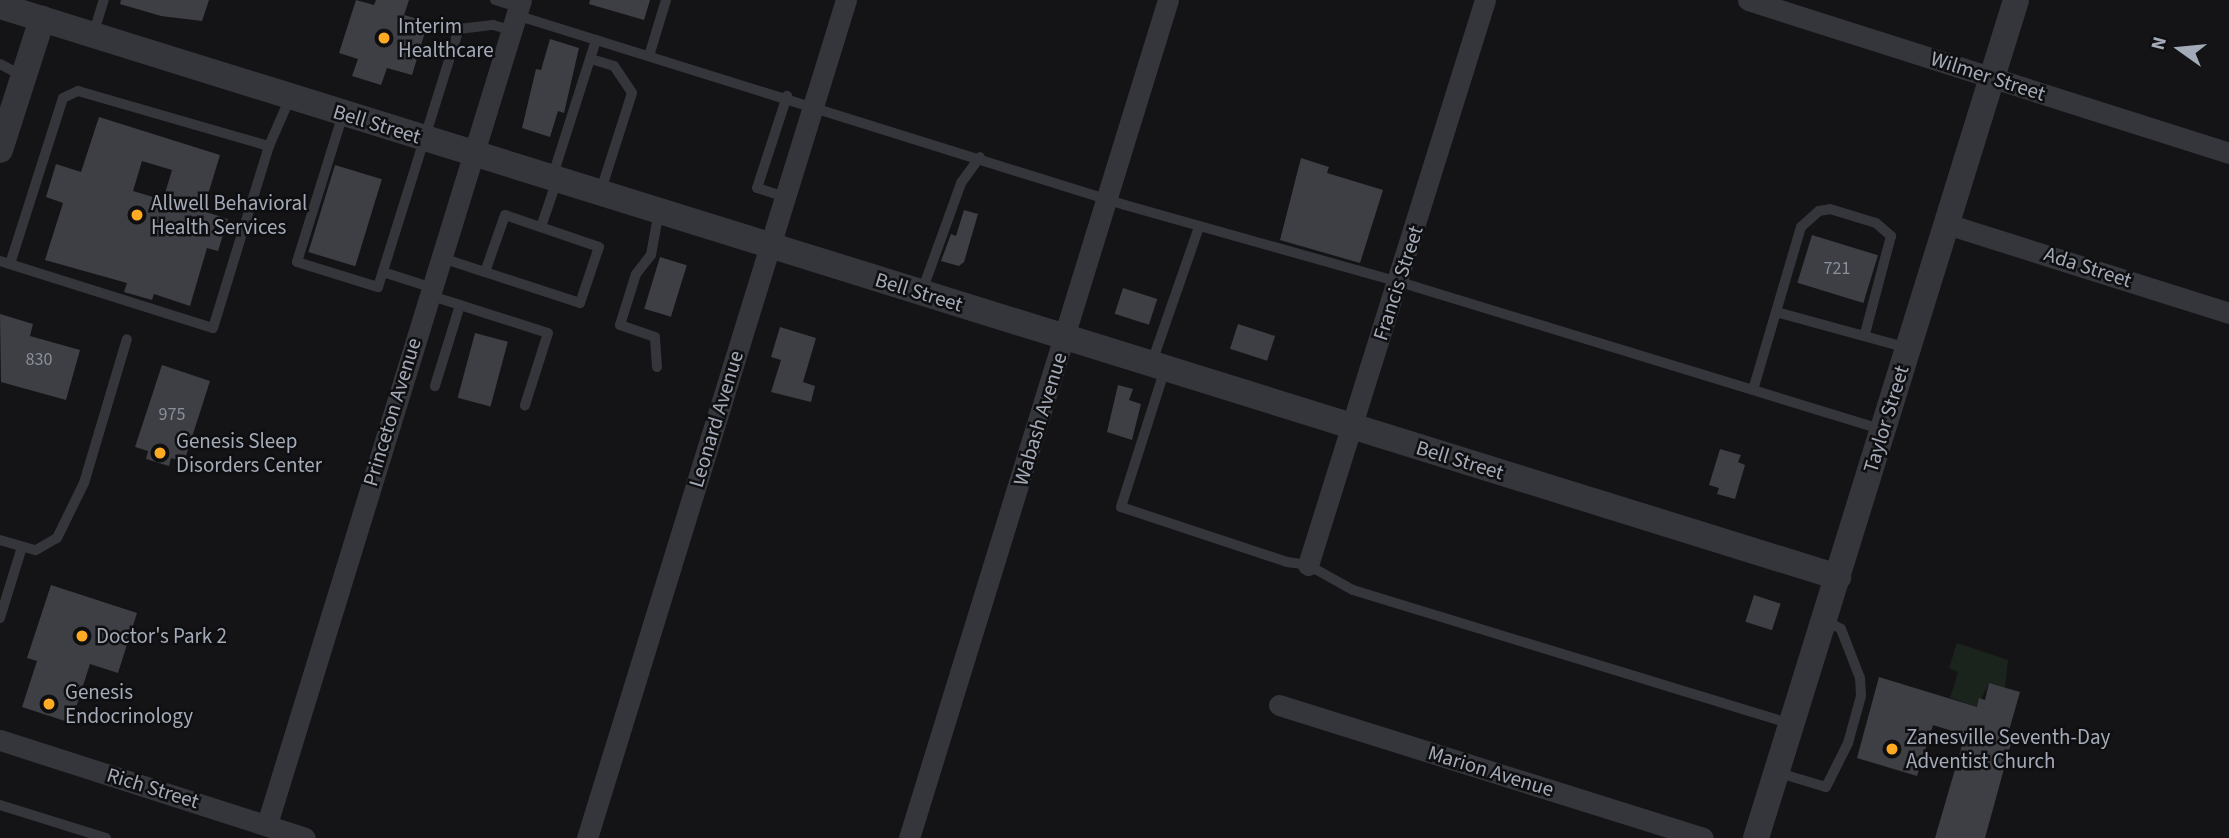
<!DOCTYPE html>
<style>
body{margin:0}
#map{position:relative;width:2229px;height:838px;overflow:hidden;background:#141416;font-family:"Source Sans 3",sans-serif}
div>[style]{position:absolute}
[style*='--x']{left:calc(var(--x)*1px);top:calc(var(--y)*1px);width:calc(var(--w)*1px);rotate:calc(var(--a)*1deg)}
.green>*{inset:0;background:#1b241c}
.building>*{inset:0;background:#3e3f44;transform-origin:0 0}
.service>*{height:10px;margin:-5px;padding:0 5px;transform-origin:5px;border-radius:5px;background:#34363b}
.minor>*{height:21px;margin:-10.5px;padding:0 10.5px;transform-origin:10.5px;border-radius:10.5px;background:#34363b}
.tertiary>*{height:26px;margin:-13px;padding:0 13px;transform-origin:13px;border-radius:13px;background:#34363b}
.dots>*{width:19px;height:19px;translate:-50% -50%;box-sizing:border-box;border:4px solid #0f0f11;border-radius:50%}
span{translate:-50% -50%;white-space:nowrap;text-align:center;line-height:1.15;-webkit-text-stroke:5px #0f0f11;paint-order:stroke}
.number-label{font-size:18px;color:#8a909b}
.number-label span{-webkit-text-stroke-width:0}
.poi-label{font-size:21px;color:#a4abb8}
.left{translate:0 -50%;text-align:left}
.street-label{font-size:21px;color:#a4abb8}
.north{position:absolute;left:2145px;top:14px;width:70px;height:70px;-webkit-text-stroke:5px #0f0f11;paint-order:stroke;rotate:285deg;font-size:19px;font-weight:700;line-height:28px;text-align:center;color:#a4abb8}
.north::after{content:'';display:block;margin:auto;width:24px;height:32px;background:#a4abb8;clip-path:polygon(50% 0,100% 100%,50% 72%,0 100%)}
</style>
<div id="map">
<div class="green">
<div style="clip-path:polygon(1957px 643px,2008px 660px,2005px 688px,1989px 683px,1977px 707px,1950px 698px,1958px 672px,1949px 668px)"></div>
</div>
<div class="building">
<div style="clip-path:polygon(121px 0,209px 0,202px 21px,161px 16px,120px 4px)"></div>
<div style="clip-path:polygon(356px 0,374px 5px,376px 0,409px 0,404px 15px,428px 22px,412px 75px,387px 68px,381px 85px,352px 76px,358px 59px,339px 53px)"></div>
<div style="clip-path:polygon(590px 0,650px 0,644px 20px,589px 4px)"></div>
<div style="clip-path:polygon(550px 39px,579px 48px,564px 113px,558px 111px,550px 137px,522px 128px,536px 69px,541px 70px)"></div>
<div style="clip-path:polygon(evenodd,99px 117px,220px 155px,203px 211px,228px 219px,218px 251px,207px 248px,190px 306px,154px 294px,152px 300px,124px 292px,127px 283px,45px 260px,63px 203px,46px 197px,56px 164px,81px 172px,99px 117px,142px 161px,172px 170px,163px 200px,133px 191px,142px 161px)"></div>
<div style="clip-path:polygon(1301px 158px,1329px 167px,1327px 173px,1383px 190px,1360px 263px,1280px 240px)"></div>
<div style="left:335px;top:165px;width:49px;height:91px;rotate:17deg"></div>
<div style="clip-path:polygon(964px 210px,978px 214px,964px 262px,959px 266px,941px 261px,951px 234px,956px 236px)"></div>
<div style="left:1812px;top:235px;width:69px;height:50px;rotate:17deg"></div>
<div style="left:660px;top:257px;width:28px;height:54px;rotate:17deg"></div>
<div style="left:1123px;top:288px;width:36px;height:27px;rotate:18deg"></div>
<div style="clip-path:polygon(0 314px,33px 324px,30px 336px,80px 350px,66px 400px,1px 382px)"></div>
<div style="left:1238px;top:324px;width:39px;height:26px;rotate:18deg"></div>
<div style="clip-path:polygon(780px 327px,816px 338px,803px 382px,815px 386px,811px 402px,771px 392px,781px 360px,771px 357px)"></div>
<div style="left:475px;top:333px;width:34px;height:67px;rotate:15deg"></div>
<div style="clip-path:polygon(162px 365px,210px 381px,184px 462px,171px 458px,169px 466px,146px 459px,148px 451px,135px 447px)"></div>
<div style="clip-path:polygon(1118px 385px,1133px 389px,1129px 400px,1141px 404px,1132px 440px,1107px 432px)"></div>
<div style="clip-path:polygon(1720px 449px,1741px 455px,1738px 462px,1745px 465px,1735px 499px,1717px 494px,1719px 488px,1709px 485px)"></div>
<div style="clip-path:polygon(51px 585px,137px 613px,118px 673px,90px 664px,71px 723px,22px 707px,37px 661px,27px 658px)"></div>
<div style="left:1754px;top:595px;width:28px;height:28px;rotate:18deg"></div>
<div style="clip-path:polygon(1879px 677px,1977px 707px,1979px 698px,1985px 700px,1989px 683px,2020px 692px,2008px 734px,2013px 736px,1985px 838px,1935px 838px,1965px 735px,1933px 725px,1917px 776px,1857px 758px)"></div>
</div>
<div class="service">
<div style="--x:495;--y:0;--w:24;--a:17"></div>
<div style="--x:516;--y:15;--w:638;--a:17.33"></div>
<div style="--x:1125;--y:205;--w:302;--a:15.7"></div>
<div style="--x:1416;--y:287;--w:488;--a:17"></div>
<div style="--x:93;--y:35;--w:37;--a:-73"></div>
<div style="--x:649;--y:56;--w:59;--a:-73.1"></div>
<div style="--x:591;--y:59;--w:24;--a:17"></div>
<div style="--x:614;--y:66;--w:32;--a:56"></div>
<div style="--x:632;--y:93;--w:105;--a:107.7"></div>
<div style="--x:0;--y:64;--w:26;--a:28"></div>
<div style="--x:343;--y:114;--w:155;--a:107.3"></div>
<div style="--x:297;--y:262;--w:85;--a:17.2"></div>
<div style="--x:378;--y:287;--w:270;--a:-72.6"></div>
<div style="--x:459;--y:29;--w:34;--a:-7"></div>
<div style="--x:493;--y:25;--w:19;--a:16"></div>
<div style="--x:552;--y:178;--w:145;--a:-72.3"></div>
<div style="--x:785;--y:197;--w:29;--a:-162"></div>
<div style="--x:757;--y:188;--w:97;--a:-71.9"></div>
<div style="--x:541;--y:227;--w:50;--a:-71.2"></div>
<div style="--x:439;--y:257;--w:48;--a:18.1"></div>
<div style="--x:485;--y:272;--w:100;--a:18.1"></div>
<div style="--x:580;--y:303;--w:59;--a:-71.3"></div>
<div style="--x:599;--y:247;--w:99;--a:-161.2"></div>
<div style="--x:505;--y:215;--w:60;--a:109.3"></div>
<div style="--x:0;--y:261;--w:223;--a:17.5"></div>
<div style="--x:213;--y:328;--w:190;--a:-72.9"></div>
<div style="--x:269;--y:146;--w:52;--a:-66.4"></div>
<div style="--x:10;--y:264;--w:174;--a:-72.3"></div>
<div style="--x:63;--y:98;--w:17;--a:-25"></div>
<div style="--x:78;--y:91;--w:199;--a:16.1"></div>
<div style="--x:383;--y:272;--w:49;--a:17.7"></div>
<div style="--x:922;--y:291;--w:115;--a:-70.1"></div>
<div style="--x:961;--y:183;--w:32;--a:-54"></div>
<div style="--x:428;--y:295;--w:34;--a:17"></div>
<div style="--x:460;--y:305;--w:85;--a:107.2"></div>
<div style="--x:460;--y:305;--w:92;--a:17.7"></div>
<div style="--x:548;--y:333;--w:76;--a:107.7"></div>
<div style="--x:1776;--y:312;--w:137;--a:15.3"></div>
<div style="--x:1152;--y:362;--w:143;--a:-70.8"></div>
<div style="--x:657;--y:367;--w:30;--a:-94"></div>
<div style="--x:655;--y:337;--w:37;--a:-161"></div>
<div style="--x:620;--y:325;--w:53;--a:-72.6"></div>
<div style="--x:636;--y:274;--w:24;--a:-52"></div>
<div style="--x:651;--y:255;--w:45;--a:-79.7"></div>
<div style="--x:1165;--y:369;--w:145;--a:107.7"></div>
<div style="--x:1121;--y:507;--w:175;--a:18.3"></div>
<div style="--x:1287;--y:562;--w:21;--a:8"></div>
<div style="--x:1308;--y:565;--w:51;--a:29.1"></div>
<div style="--x:1353;--y:590;--w:458;--a:17"></div>
<div style="--x:1753;--y:390;--w:170;--a:-73.6"></div>
<div style="--x:1801;--y:227;--w:24;--a:-42"></div>
<div style="--x:1819;--y:211;--w:11;--a:-10"></div>
<div style="--x:1830;--y:209;--w:48;--a:16.9"></div>
<div style="--x:1876;--y:223;--w:20;--a:41"></div>
<div style="--x:1891;--y:236;--w:101;--a:104.9"></div>
<div style="--x:0;--y:540;--w:37;--a:16"></div>
<div style="--x:36;--y:550;--w:24;--a:-30"></div>
<div style="--x:57;--y:538;--w:61;--a:-63.9"></div>
<div style="--x:84;--y:483;--w:150;--a:-73.4"></div>
<div style="--x:0;--y:618;--w:74;--a:-72.8"></div>
<div style="--x:1776;--y:772;--w:52;--a:16.7"></div>
<div style="--x:1826;--y:787;--w:49;--a:-63.4"></div>
<div style="--x:1848;--y:743;--w:49;--a:-74.5"></div>
<div style="--x:1861;--y:696;--w:18;--a:-93"></div>
<div style="--x:1860;--y:678;--w:53;--a:-111.2"></div>
<div style="--x:1841;--y:629;--w:20;--a:-150"></div>
<div style="--x:0;--y:805;--w:111;--a:17.3"></div>
</div>
<div class="minor">
<div style="--x:1748;--y:0;--w:505;--a:17.65"></div>
<div style="--x:1947;--y:224;--w:296;--a:17.5"></div>
<div style="--x:1308;--y:565;--w:592;--a:-72.61"></div>
<div style="--x:1279;--y:705;--w:444;--a:17.4"></div>
<div style="--x:0;--y:740;--w:320;--a:17.8"></div>
<div style="--x:267;--y:824;--w:862;--a:-72.87"></div>
<div style="--x:587;--y:838;--w:877;--a:-72.83"></div>
<div style="--x:909;--y:838;--w:877;--a:-72.83"></div>
</div>
<div class="tertiary">
<div style="--x:0;--y:6;--w:1925;--a:17.26"></div>
<div style="--x:0;--y:150;--w:138;--a:-72.2"></div>
<div style="--x:1756;--y:838;--w:877;--a:-72.76"></div>
</div>
<div class="dots">
<div style="left:384px;top:38px;background:#ffaa23"></div>
<div style="left:137px;top:215px;background:#ffaa23"></div>
<div style="left:160px;top:453px;background:#ffaa23"></div>
<div style="left:82px;top:636px;background:#ffaa23"></div>
<div style="left:49px;top:704px;background:#ffaa23"></div>
<div style="left:1892px;top:749px;background:#ffaa23"></div>
</div>
<div class="number-label">
<span style="left:1837px;top:269px">721</span>
<span style="left:39px;top:360px">830</span>
<span style="left:172px;top:415px">975</span>
</div>
<div class="poi-label">
<span class="left" style="left:398px;top:38px">Interim<br>Healthcare</span>
<span class="left" style="left:151px;top:215px">Allwell Behavioral<br>Health Services</span>
<span class="left" style="left:176px;top:453px">Genesis Sleep<br>Disorders Center</span>
<span class="left" style="left:96px;top:636px">Doctor's Park 2</span>
<span class="left" style="left:65px;top:704px">Genesis<br>Endocrinology</span>
<span class="left" style="left:1906px;top:749px">Zanesville Seventh-Day<br>Adventist Church</span>
</div>
<div class="street-label">
<span style="left:1988px;top:76px;rotate:18deg">Wilmer Street</span>
<span style="left:377px;top:124px;rotate:17deg">Bell Street</span>
<span style="left:2088px;top:267px;rotate:18deg">Ada Street</span>
<span style="left:1398px;top:283px;rotate:-72deg">Francis Street</span>
<span style="left:919px;top:292px;rotate:17deg">Bell Street</span>
<span style="left:392px;top:412px;rotate:-73deg">Princeton Avenue</span>
<span style="left:716px;top:419px;rotate:-73deg">Leonard Avenue</span>
<span style="left:1040px;top:419px;rotate:-73deg">Wabash Avenue</span>
<span style="left:1886px;top:419px;rotate:-73deg">Taylor Street</span>
<span style="left:1460px;top:460px;rotate:17deg">Bell Street</span>
<span style="left:1491px;top:771px;rotate:17deg">Marion Avenue</span>
<span style="left:153px;top:788px;rotate:17deg">Rich Street</span>
</div>
<div class="north">N</div>
</div>
